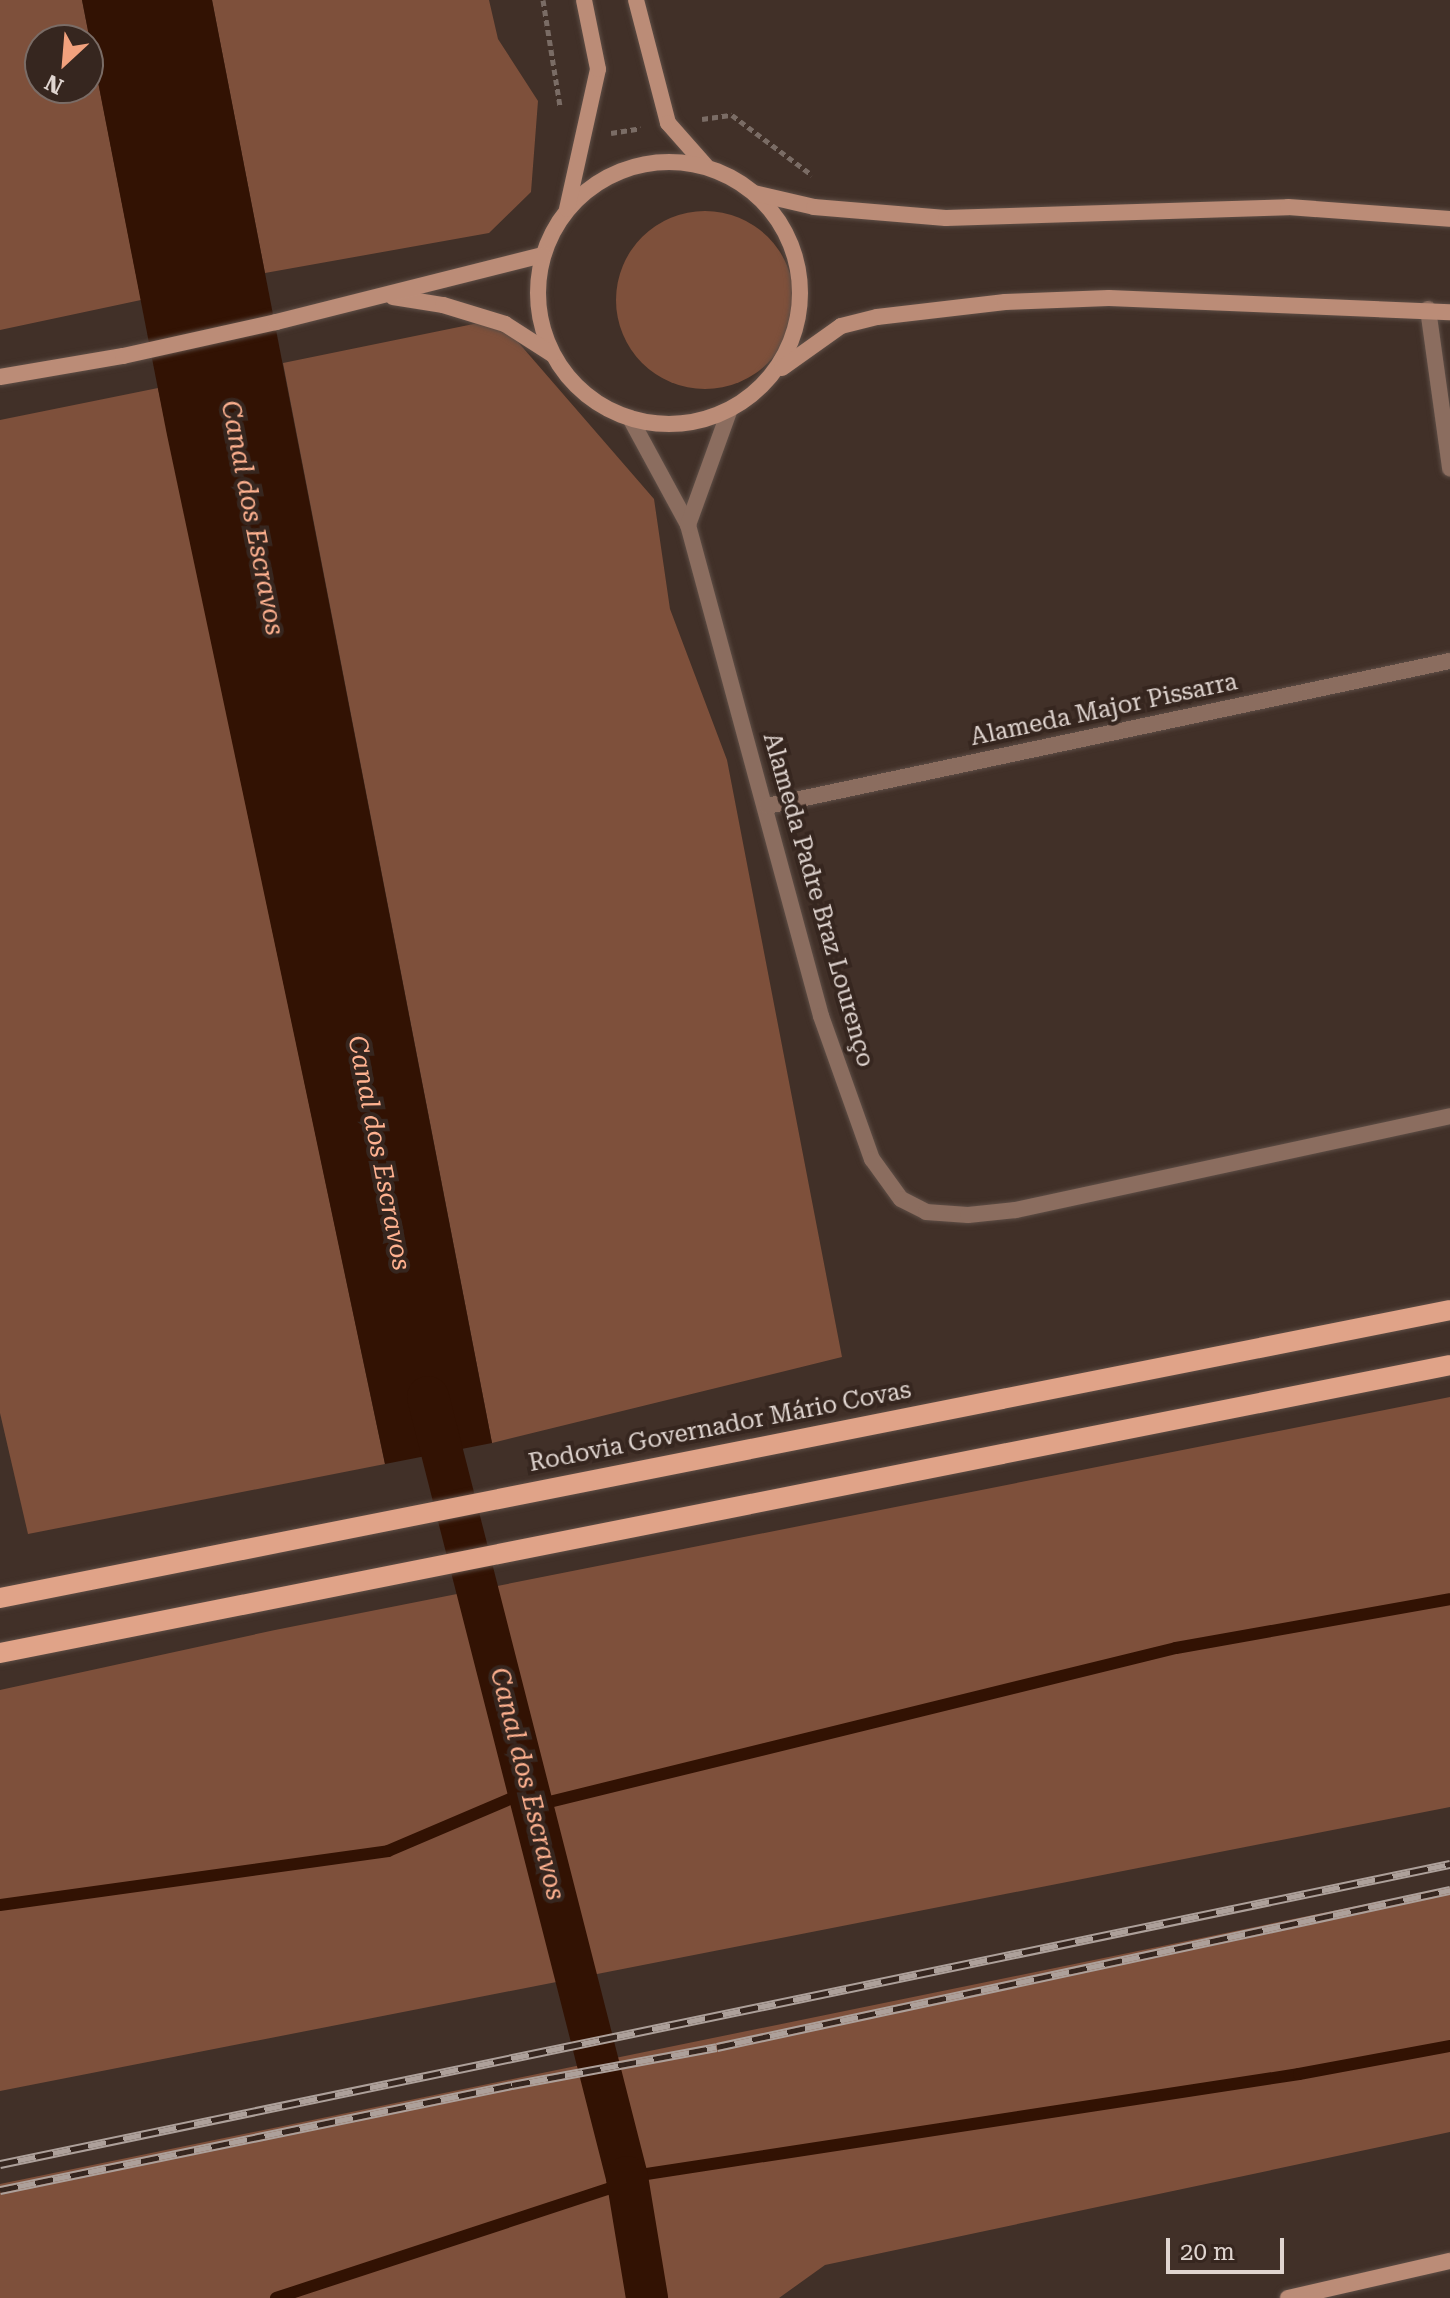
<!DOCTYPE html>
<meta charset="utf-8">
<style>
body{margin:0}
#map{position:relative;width:1450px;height:2298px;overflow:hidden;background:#413028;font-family:"Roboto Serif",serif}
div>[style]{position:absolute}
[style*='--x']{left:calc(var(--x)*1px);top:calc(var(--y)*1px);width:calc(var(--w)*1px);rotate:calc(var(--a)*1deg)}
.green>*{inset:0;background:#7e503b}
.round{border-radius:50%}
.water>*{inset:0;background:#321203}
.stream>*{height:12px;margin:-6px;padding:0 6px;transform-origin:6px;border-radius:6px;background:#321203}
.canal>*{height:42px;margin:-21px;padding:0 21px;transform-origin:21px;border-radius:21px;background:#321203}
.path>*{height:5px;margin-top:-2.5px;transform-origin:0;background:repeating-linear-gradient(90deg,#7a6c65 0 6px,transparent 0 10px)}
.roads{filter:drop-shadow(0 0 2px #5e4e46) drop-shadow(0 0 2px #5e4e46)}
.street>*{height:16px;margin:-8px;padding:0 8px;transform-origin:8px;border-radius:8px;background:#8b6d5f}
.secondary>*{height:16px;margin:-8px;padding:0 8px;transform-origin:8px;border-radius:8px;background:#bb8c77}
.secondary>.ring{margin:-8px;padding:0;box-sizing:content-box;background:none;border:16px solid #bb8c77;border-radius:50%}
.primary>*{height:20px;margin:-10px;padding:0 10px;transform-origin:10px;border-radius:10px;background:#e0a388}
.rail>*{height:9px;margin-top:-4.5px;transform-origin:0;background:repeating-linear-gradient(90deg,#36261f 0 18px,#ada09a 0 36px);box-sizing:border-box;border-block:2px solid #ada09a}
span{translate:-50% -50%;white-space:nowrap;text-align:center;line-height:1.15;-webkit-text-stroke:8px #36261f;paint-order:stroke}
.street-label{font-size:24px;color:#e0d5d0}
.water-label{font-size:26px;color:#ffb290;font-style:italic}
.north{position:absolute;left:24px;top:24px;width:80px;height:80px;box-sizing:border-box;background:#36261f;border:2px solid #7a6c66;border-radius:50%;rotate:206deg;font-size:22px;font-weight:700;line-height:32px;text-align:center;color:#e0d5d0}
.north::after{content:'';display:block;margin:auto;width:28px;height:36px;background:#f1a17d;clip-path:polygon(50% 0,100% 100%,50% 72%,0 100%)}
.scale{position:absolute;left:1166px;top:2238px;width:118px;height:36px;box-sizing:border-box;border:4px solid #e0d5d0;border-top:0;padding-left:10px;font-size:24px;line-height:28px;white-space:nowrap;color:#e0d5d0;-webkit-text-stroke:6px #36261f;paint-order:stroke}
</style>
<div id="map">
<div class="green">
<div style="clip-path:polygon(evenodd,0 0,82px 0,141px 300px,0 330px,0 0,40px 40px,88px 40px,88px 88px,40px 88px,40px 40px)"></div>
<div style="clip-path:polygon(212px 0,489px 0,498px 39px,538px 101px,531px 192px,489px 233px,265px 273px)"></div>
<div class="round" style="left:616px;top:211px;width:178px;height:178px"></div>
<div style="clip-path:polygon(498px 319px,654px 499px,670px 609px,727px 760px,842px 1357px,492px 1443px,283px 363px)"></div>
<div style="clip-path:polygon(158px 388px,385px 1464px,28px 1534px,0 1413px,0 420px)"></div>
<div style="clip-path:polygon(1450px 1397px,1450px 1807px,0 2091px,0 1690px,275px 1630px)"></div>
<div style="clip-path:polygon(1450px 1887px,1450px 2132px,825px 2265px,779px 2298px,0 2298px,0 2184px)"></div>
</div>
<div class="water">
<div style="clip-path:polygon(82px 0,212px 0,492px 1443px,385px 1464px,167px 435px)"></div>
</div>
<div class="stream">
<div style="--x:533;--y:1806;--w:662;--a:-13.81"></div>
<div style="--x:1176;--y:1648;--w:278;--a:-10.1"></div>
<div style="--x:0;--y:1905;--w:392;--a:-7.9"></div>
<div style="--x:388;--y:1851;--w:153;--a:-23.1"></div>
<div style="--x:627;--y:2177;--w:680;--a:-8.71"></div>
<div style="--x:1299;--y:2074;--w:154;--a:-10.5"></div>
<div style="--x:276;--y:2298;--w:371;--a:-18.2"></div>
</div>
<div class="canal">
<div style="--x:428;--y:1397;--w:805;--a:75.69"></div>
<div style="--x:627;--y:2177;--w:123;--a:80.6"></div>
</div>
<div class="path">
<div style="--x:543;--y:0;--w:107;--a:80.9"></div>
<div style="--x:702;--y:119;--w:30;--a:-8"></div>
<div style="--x:732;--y:115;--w:100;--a:36.9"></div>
<div style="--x:611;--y:133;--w:30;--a:-9"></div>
</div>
<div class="roads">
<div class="street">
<div style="--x:1428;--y:309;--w:161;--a:82.1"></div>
<div style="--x:630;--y:418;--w:122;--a:61.5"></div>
<div style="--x:688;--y:525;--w:509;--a:74.84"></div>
<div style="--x:821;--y:1016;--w:152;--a:70.4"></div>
<div style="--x:872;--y:1159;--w:49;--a:54.1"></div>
<div style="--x:901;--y:1199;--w:28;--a:27"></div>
<div style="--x:926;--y:1212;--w:42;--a:4.1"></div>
<div style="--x:968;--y:1215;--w:48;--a:-5.9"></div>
<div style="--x:1016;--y:1210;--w:444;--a:-12.2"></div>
<div style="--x:688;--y:525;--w:123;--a:-70.1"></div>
<div style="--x:767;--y:806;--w:698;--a:-11.99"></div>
</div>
<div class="secondary">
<div style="--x:636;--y:0;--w:127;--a:75.4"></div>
<div style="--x:668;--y:123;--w:57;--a:48.5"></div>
<div class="ring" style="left:538px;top:162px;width:246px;height:246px"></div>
<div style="--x:754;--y:193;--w:62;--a:13.1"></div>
<div style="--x:814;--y:207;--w:132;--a:4.8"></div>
<div style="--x:946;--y:218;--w:342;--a:-1.8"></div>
<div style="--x:1288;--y:207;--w:162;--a:4.2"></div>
<div style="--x:567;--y:209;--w:143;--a:-77.5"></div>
<div style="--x:598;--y:69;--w:70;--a:-101.5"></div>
<div style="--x:393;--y:297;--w:51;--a:9.1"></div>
<div style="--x:443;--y:305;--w:65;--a:17"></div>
<div style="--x:505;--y:324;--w:56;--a:32.6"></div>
<div style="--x:782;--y:368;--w:72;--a:-35.4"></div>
<div style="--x:841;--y:326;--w:37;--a:-14"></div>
<div style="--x:877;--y:317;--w:129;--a:-6.7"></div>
<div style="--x:1005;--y:302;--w:104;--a:-2.2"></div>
<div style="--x:1109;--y:298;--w:341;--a:2.4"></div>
<div style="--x:0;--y:377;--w:125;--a:-9.7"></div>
<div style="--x:123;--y:356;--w:157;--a:-12.5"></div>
<div style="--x:276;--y:322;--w:275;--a:-14.1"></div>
<div style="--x:1288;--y:2298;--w:166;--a:-12.9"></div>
</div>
<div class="primary">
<div style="--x:0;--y:1598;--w:1478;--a:-11.23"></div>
<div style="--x:0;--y:1653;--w:1478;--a:-11.23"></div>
</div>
</div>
<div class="rail">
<div style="--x:0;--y:2164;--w:1481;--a:-11.69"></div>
<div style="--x:0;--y:2190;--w:523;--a:-11.59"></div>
<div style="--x:512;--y:2085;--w:208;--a:-10.5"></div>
<div style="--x:717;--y:2047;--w:750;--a:-12.09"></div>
</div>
<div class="street-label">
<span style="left:1104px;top:710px;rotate:-12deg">Alameda Major Pissarra</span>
<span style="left:818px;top:900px;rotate:74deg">Alameda Padre Braz Lourenço</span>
<span style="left:720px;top:1427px;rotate:-11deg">Rodovia Governador Mário Covas</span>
</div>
<div class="water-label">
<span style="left:252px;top:518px;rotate:79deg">Canal dos Escravos</span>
<span style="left:379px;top:1153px;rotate:79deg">Canal dos Escravos</span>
<span style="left:527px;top:1784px;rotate:76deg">Canal dos Escravos</span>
</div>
<div class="north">N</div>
<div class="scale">20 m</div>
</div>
